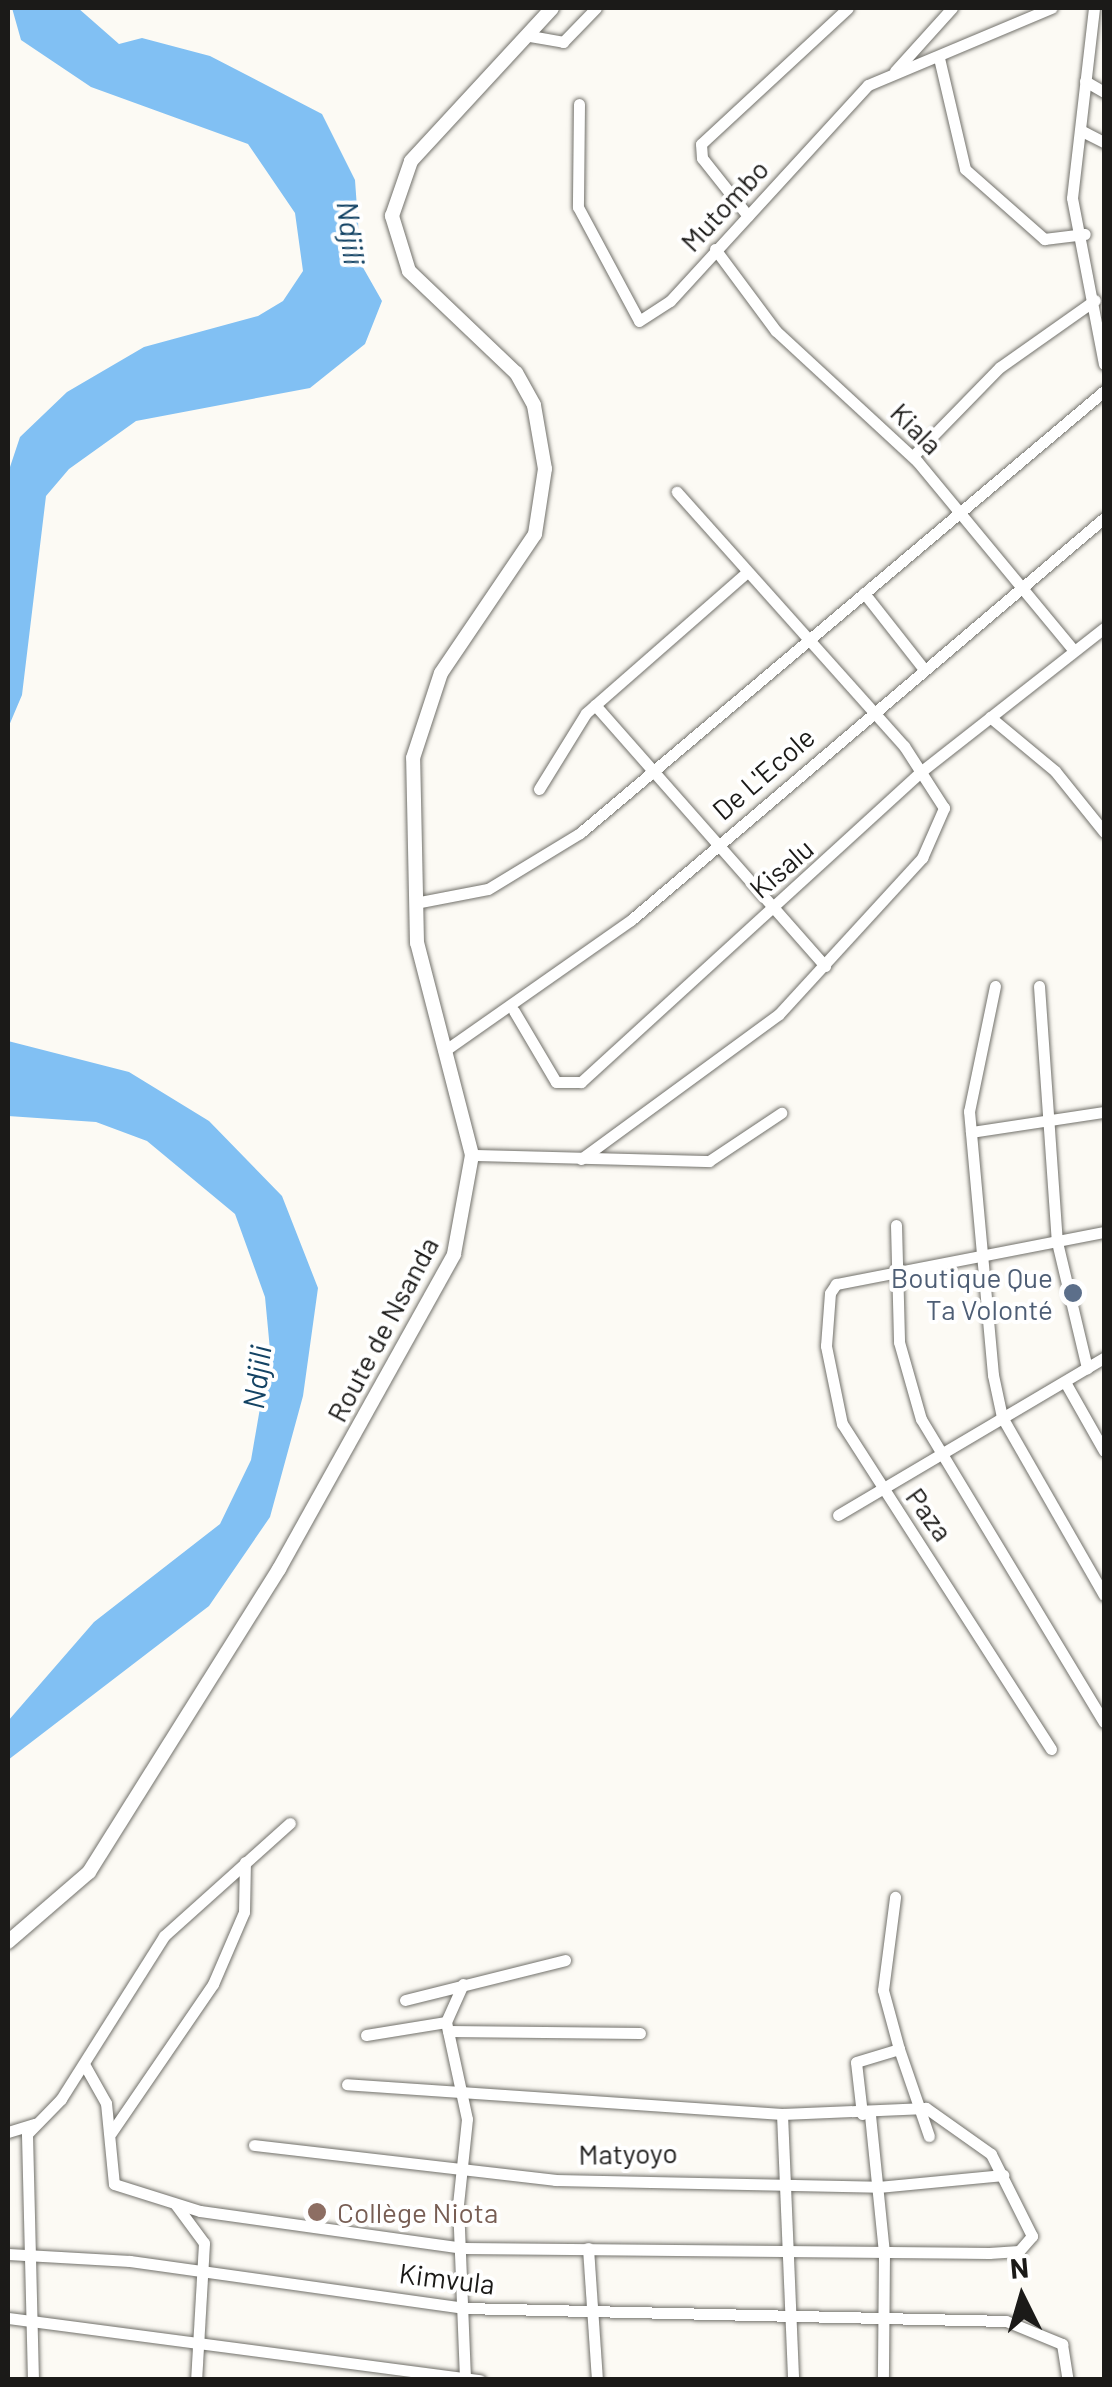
<!DOCTYPE html>
<meta charset="utf-8">
<style>
body{margin:0}
#map{position:relative;width:1112px;height:2387px;overflow:hidden;background:#fcfaf4;font-family:Barlow,sans-serif}
div>[style]{position:absolute}
[style*='--x']{left:calc(var(--x)*1px);top:calc(var(--y)*1px);width:calc(var(--w)*1px);rotate:calc(var(--a)*1deg)}
.water>*{inset:0;background:#81c0f3}
.roads{filter:drop-shadow(0 0 2px #72716b) drop-shadow(0 0 2px #72716b)}
.minor>*{height:11px;margin:-5.5px;padding:0 5.5px;transform-origin:5.5px;border-radius:5.5px;background:#fff}
.tertiary>*{height:14px;margin:-7px;padding:0 7px;transform-origin:7px;border-radius:7px;background:#fff}
.dots>*{width:28px;height:28px;translate:-50% -50%;box-sizing:border-box;border:5px solid #fff;border-radius:50%}
span{translate:-50% -50%;white-space:nowrap;text-align:center;line-height:1.15;-webkit-text-stroke:8px #fff;paint-order:stroke}
.street-label{font-size:28px;color:#1b1a18}
.service-label{font-size:28px;color:#4e5e75}
.right{translate:-100% -50%;text-align:right}
.education-label{font-size:28px;color:#785e54}
.left{translate:0 -50%;text-align:left}
.water-label{font-size:30px;color:#134364;font-style:italic}
.frame{position:absolute;inset:0;border:10px solid #1b1a18;pointer-events:none}
.north{position:absolute;left:972px;top:2247px;width:100px;height:100px;-webkit-text-stroke:8px #fff;paint-order:stroke;rotate:355deg;font-size:28px;font-weight:700;line-height:40px;text-align:center;color:#1b1a18}
.north::after{content:'';display:block;margin:auto;width:35px;height:45px;background:#1b1a18;clip-path:polygon(50% 0,100% 100%,50% 72%,0 100%)}
</style>
<div id="map">
<div class="water">
<div style="clip-path:polygon(12px 8px,78px 8px,119px 44px,142px 38px,210px 56px,322px 114px,355px 180px,361px 264px,382px 301px,365px 344px,310px 388px,136px 421px,69px 469px,46px 496px,22px 695px,8px 728px,8px 473px,20px 437px,67px 392px,144px 347px,258px 316px,283px 301px,303px 271px,295px 213px,248px 144px,91px 87px,21px 40px)"></div>
<div style="clip-path:polygon(8px 1041px,129px 1072px,209px 1121px,282px 1196px,318px 1288px,303px 1396px,270px 1517px,209px 1606px,8px 1760px,8px 1721px,94px 1622px,220px 1524px,251px 1460px,270px 1350px,265px 1297px,235px 1214px,147px 1141px,96px 1122px,8px 1116px)"></div>
</div>
<div class="roads">
<div class="minor">
<div style="--x:1094;--y:8;--w:191;--a:96.6"></div>
<div style="--x:1072;--y:198;--w:169;--a:79.1"></div>
<div style="--x:530;--y:36;--w:34;--a:10"></div>
<div style="--x:563;--y:42;--w:47;--a:-45.9"></div>
<div style="--x:939;--y:58;--w:114;--a:76.8"></div>
<div style="--x:965;--y:169;--w:106;--a:41.5"></div>
<div style="--x:1044;--y:239;--w:41;--a:-7"></div>
<div style="--x:895;--y:71;--w:85;--a:-47.9"></div>
<div style="--x:1085;--y:81;--w:22;--a:30"></div>
<div style="--x:579;--y:104;--w:103;--a:90.6"></div>
<div style="--x:578;--y:207;--w:129;--a:61.8"></div>
<div style="--x:639;--y:321;--w:37;--a:-33"></div>
<div style="--x:670;--y:301;--w:293;--a:-47.5"></div>
<div style="--x:868;--y:85;--w:199;--a:-22.8"></div>
<div style="--x:1082;--y:131;--w:25;--a:27"></div>
<div style="--x:748;--y:216;--w:74;--a:-128.4"></div>
<div style="--x:702;--y:158;--w:14;--a:-94"></div>
<div style="--x:701;--y:144;--w:200;--a:-42.8"></div>
<div style="--x:715;--y:249;--w:102;--a:53.4"></div>
<div style="--x:776;--y:331;--w:192;--a:42.7"></div>
<div style="--x:917;--y:461;--w:246;--a:50.4"></div>
<div style="--x:913;--y:456;--w:124;--a:-45.7"></div>
<div style="--x:1000;--y:367;--w:116;--a:-35.2"></div>
<div style="--x:864;--y:593;--w:95;--a:51.8"></div>
<div style="--x:595;--y:705;--w:348;--a:48.6"></div>
<div style="--x:990;--y:717;--w:85;--a:39.7"></div>
<div style="--x:1055;--y:771;--w:78;--a:51.2"></div>
<div style="--x:539;--y:789;--w:89;--a:-58.3"></div>
<div style="--x:586;--y:713;--w:213;--a:-41.2"></div>
<div style="--x:415;--y:903;--w:74;--a:-10.9"></div>
<div style="--x:488;--y:889;--w:108;--a:-31.3"></div>
<div style="--x:580;--y:833;--w:686;--a:-40.15"></div>
<div style="--x:995;--y:986;--w:128;--a:101.7"></div>
<div style="--x:969;--y:1111;--w:265;--a:84.8"></div>
<div style="--x:993;--y:1375;--w:43;--a:77.9"></div>
<div style="--x:1002;--y:1417;--w:205;--a:60.2"></div>
<div style="--x:1039;--y:986;--w:257;--a:86"></div>
<div style="--x:1057;--y:1242;--w:130;--a:76.6"></div>
<div style="--x:514;--y:1011;--w:82;--a:59.4"></div>
<div style="--x:556;--y:1082;--w:25;--a:0"></div>
<div style="--x:581;--y:1082;--w:463;--a:-42.4"></div>
<div style="--x:923;--y:770;--w:230;--a:-38.1"></div>
<div style="--x:444;--y:1051;--w:228;--a:-35"></div>
<div style="--x:631;--y:920;--w:621;--a:-40.36"></div>
<div style="--x:971;--y:1132;--w:134;--a:-8.6"></div>
<div style="--x:472;--y:1155;--w:237;--a:1.5"></div>
<div style="--x:709;--y:1161;--w:87;--a:-33.7"></div>
<div style="--x:581;--y:1159;--w:245;--a:-36.2"></div>
<div style="--x:779;--y:1014;--w:212;--a:-47.5"></div>
<div style="--x:922;--y:858;--w:55;--a:-66.3"></div>
<div style="--x:944;--y:808;--w:74;--a:-122.8"></div>
<div style="--x:904;--y:746;--w:341;--a:-131.8"></div>
<div style="--x:896;--y:1225;--w:117;--a:88.5"></div>
<div style="--x:899;--y:1342;--w:80;--a:74.1"></div>
<div style="--x:921;--y:1419;--w:354;--a:58.9"></div>
<div style="--x:1065;--y:1382;--w:79;--a:60.5"></div>
<div style="--x:838;--y:1515;--w:309;--a:-30.6"></div>
<div style="--x:1051;--y:1749;--w:386;--a:-122.7"></div>
<div style="--x:842;--y:1424;--w:80;--a:-101.6"></div>
<div style="--x:826;--y:1346;--w:53;--a:-85.7"></div>
<div style="--x:830;--y:1293;--w:11;--a:-56"></div>
<div style="--x:836;--y:1284;--w:273;--a:-11"></div>
<div style="--x:463;--y:1984;--w:42;--a:114.1"></div>
<div style="--x:446;--y:2022;--w:99;--a:77.8"></div>
<div style="--x:467;--y:2119;--w:85;--a:96"></div>
<div style="--x:458;--y:2204;--w:176;--a:87.7"></div>
<div style="--x:405;--y:2000;--w:165;--a:-14"></div>
<div style="--x:448;--y:2031;--w:192;--a:0.6"></div>
<div style="--x:366;--y:2035;--w:81;--a:-9.2"></div>
<div style="--x:899;--y:2049;--w:92;--a:71"></div>
<div style="--x:84;--y:2064;--w:45;--a:60.6"></div>
<div style="--x:106;--y:2103;--w:81;--a:84.4"></div>
<div style="--x:114;--y:2184;--w:90;--a:17.4"></div>
<div style="--x:200;--y:2211;--w:266;--a:8"></div>
<div style="--x:463;--y:2248;--w:526;--a:0.54"></div>
<div style="--x:989;--y:2253;--w:30;--a:-4"></div>
<div style="--x:1019;--y:2251;--w:20;--a:-49"></div>
<div style="--x:1032;--y:2236;--w:92;--a:-116.6"></div>
<div style="--x:991;--y:2154;--w:80;--a:-144.7"></div>
<div style="--x:926;--y:2108;--w:144;--a:177.6"></div>
<div style="--x:782;--y:2114;--w:436;--a:-176.1"></div>
<div style="--x:782;--y:2114;--w:266;--a:87.6"></div>
<div style="--x:862;--y:2114;--w:52;--a:-96.6"></div>
<div style="--x:856;--y:2062;--w:45;--a:-16.8"></div>
<div style="--x:899;--y:2049;--w:61;--a:-105.2"></div>
<div style="--x:883;--y:1990;--w:94;--a:-82.6"></div>
<div style="--x:870;--y:2115;--w:139;--a:84.2"></div>
<div style="--x:884;--y:2253;--w:127;--a:90.5"></div>
<div style="--x:8;--y:2132;--w:28;--a:-17"></div>
<div style="--x:111;--y:2133;--w:181;--a:-55.6"></div>
<div style="--x:213;--y:1984;--w:78;--a:-66.7"></div>
<div style="--x:244;--y:1912;--w:50;--a:-88.9"></div>
<div style="--x:254;--y:2145;--w:303;--a:6.6"></div>
<div style="--x:555;--y:2180;--w:323;--a:1.2"></div>
<div style="--x:878;--y:2187;--w:126;--a:-5.5"></div>
<div style="--x:176;--y:2205;--w:47;--a:53.6"></div>
<div style="--x:204;--y:2243;--w:137;--a:93.3"></div>
<div style="--x:588;--y:2248;--w:132;--a:86.1"></div>
<div style="--x:8;--y:2254;--w:122;--a:3.3"></div>
<div style="--x:130;--y:2261;--w:336;--a:8"></div>
<div style="--x:463;--y:2308;--w:543;--a:1.37"></div>
<div style="--x:1006;--y:2321;--w:61;--a:22.3"></div>
<div style="--x:1062;--y:2344;--w:36;--a:81"></div>
<div style="--x:8;--y:2318;--w:476;--a:7.5"></div>
<div style="--x:33;--y:2380;--w:246;--a:-91.4"></div>
<div style="--x:27;--y:2134;--w:49;--a:-45.8"></div>
<div style="--x:61;--y:2099;--w:193;--a:-57.7"></div>
<div style="--x:164;--y:1936;--w:169;--a:-41.9"></div>
</div>
<div class="tertiary">
<div style="--x:8;--y:1942;--w:107;--a:-40.8"></div>
<div style="--x:89;--y:1872;--w:358;--a:-57.9"></div>
<div style="--x:279;--y:1569;--w:360;--a:-60.9"></div>
<div style="--x:454;--y:1254;--w:101;--a:-79.7"></div>
<div style="--x:472;--y:1155;--w:219;--a:-104.5"></div>
<div style="--x:417;--y:943;--w:185;--a:-91.2"></div>
<div style="--x:413;--y:758;--w:89;--a:-71.8"></div>
<div style="--x:441;--y:673;--w:168;--a:-55.9"></div>
<div style="--x:535;--y:534;--w:66;--a:-81.3"></div>
<div style="--x:545;--y:469;--w:65;--a:-99.8"></div>
<div style="--x:534;--y:405;--w:37;--a:-119"></div>
<div style="--x:516;--y:373;--w:148;--a:-136.4"></div>
<div style="--x:409;--y:271;--w:58;--a:-107.2"></div>
<div style="--x:392;--y:216;--w:58;--a:-70.9"></div>
<div style="--x:411;--y:161;--w:208;--a:-47.3"></div>
</div>
</div>
<div class="dots">
<div style="left:1073px;top:1293px;background:#5c6f8a"></div>
<div style="left:317px;top:2212px;background:#8d6e63"></div>
</div>
<div class="street-label">
<span style="left:724px;top:205px;rotate:-47deg">Mutombo</span>
<span style="left:917px;top:428px;rotate:45deg">Kiala</span>
<span style="left:763px;top:773px;rotate:-41deg">De L'Ecole</span>
<span style="left:781px;top:868px;rotate:-41deg">Kisalu</span>
<span style="left:382px;top:1329px;rotate:-62deg">Route de Nsanda</span>
<span style="left:930px;top:1514px;rotate:54deg">Paza</span>
<span style="left:628px;top:2153px;rotate:-1deg">Matyoyo</span>
<span style="left:447px;top:2278px;rotate:7deg">Kimvula</span>
</div>
<div class="service-label">
<span class="right" style="left:1053px;top:1293px">Boutique Que<br>Ta Volonté</span>
</div>
<div class="education-label">
<span class="left" style="left:337px;top:2212px">Collège Niota</span>
</div>
<div class="water-label">
<span style="left:352px;top:233px;rotate:83deg">Ndjili</span>
<span style="left:256px;top:1377px;rotate:-83deg">Ndjili</span>
</div>
<div class="frame"></div>
<div class="north">N</div>
</div>
